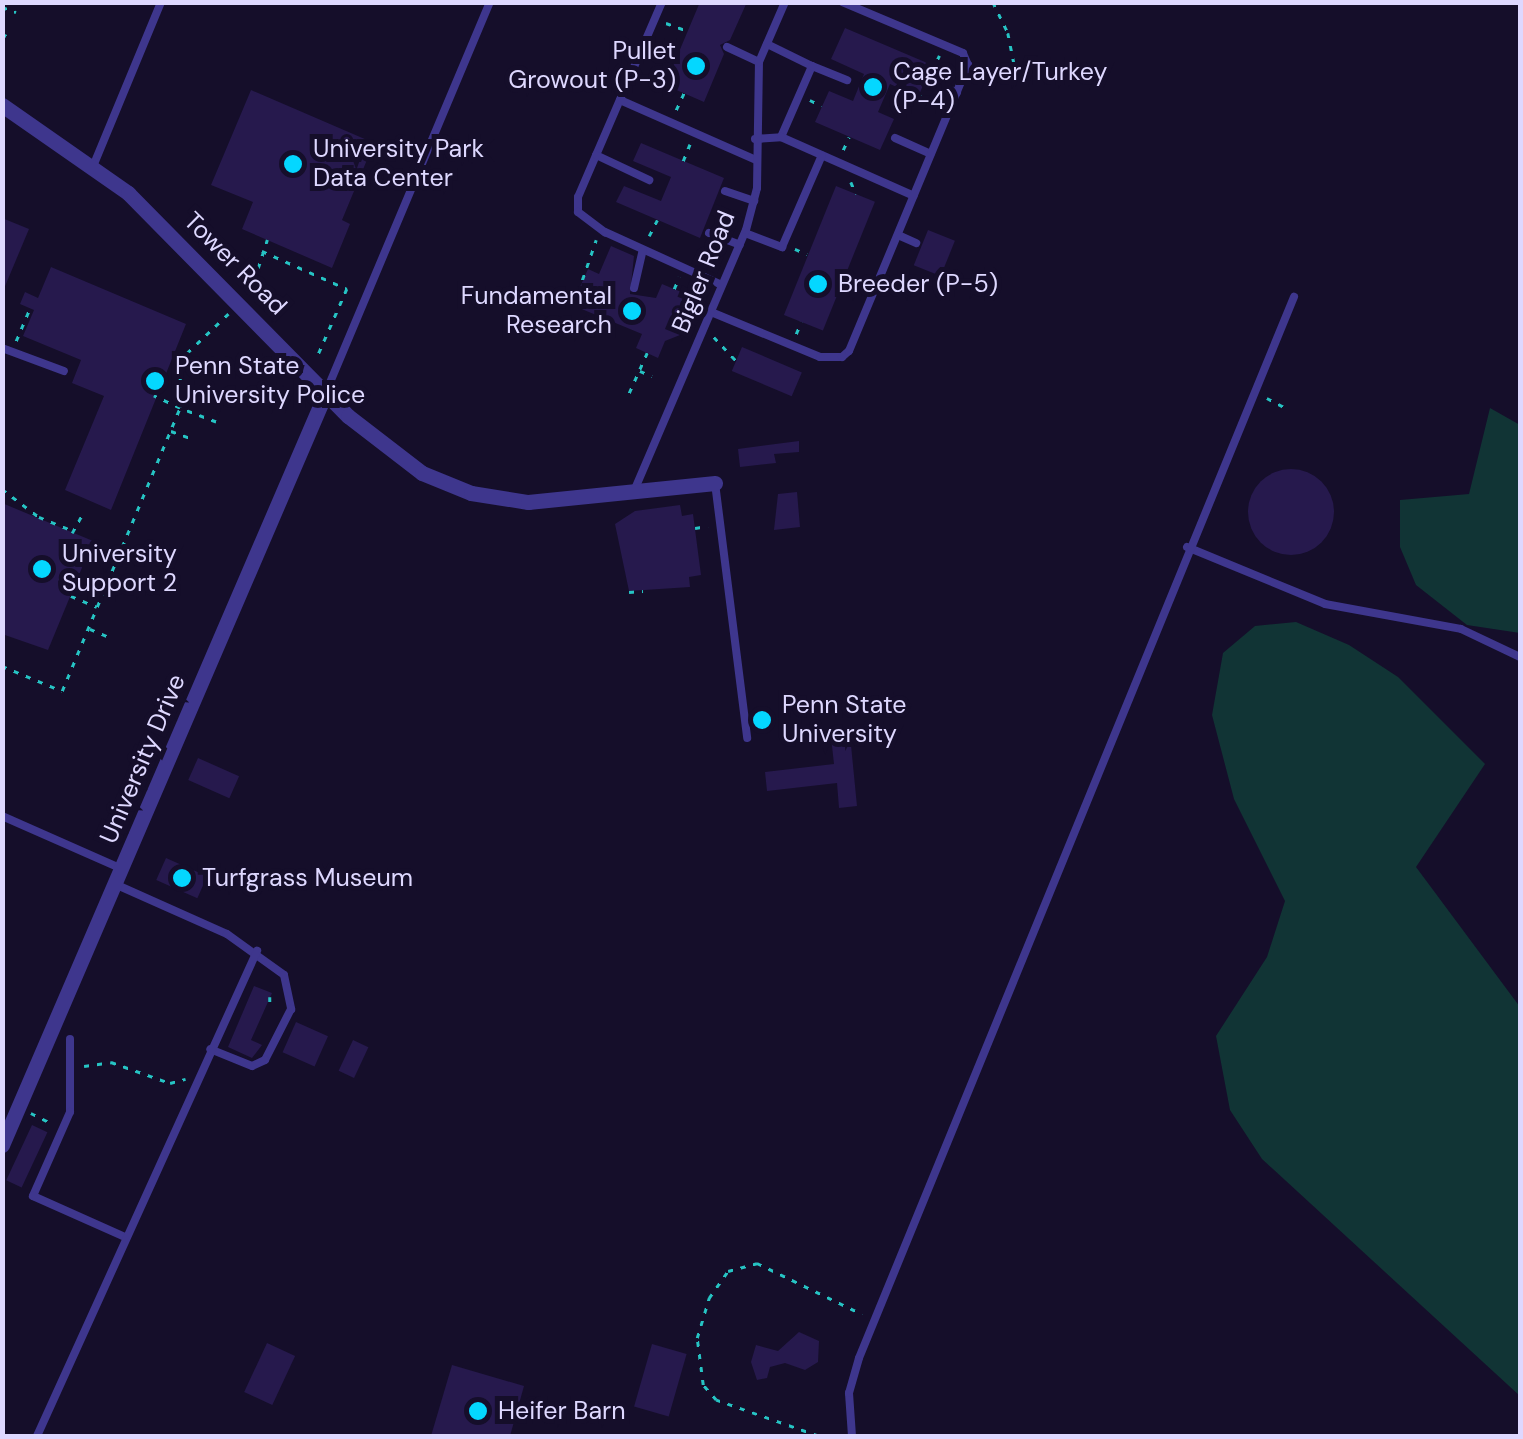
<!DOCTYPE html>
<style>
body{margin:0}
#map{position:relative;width:1523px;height:1439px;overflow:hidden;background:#150e2a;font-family:"DM Sans",sans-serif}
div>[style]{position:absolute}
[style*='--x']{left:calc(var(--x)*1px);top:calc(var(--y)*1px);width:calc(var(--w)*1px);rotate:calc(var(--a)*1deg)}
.green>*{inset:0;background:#113435}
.building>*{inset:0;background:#26194d;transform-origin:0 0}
.round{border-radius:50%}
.path>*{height:2.5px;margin-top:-1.25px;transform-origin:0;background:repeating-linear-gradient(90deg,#26c4c4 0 5px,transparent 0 13px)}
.lane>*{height:8px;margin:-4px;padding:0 4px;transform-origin:4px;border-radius:4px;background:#3e368d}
.street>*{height:15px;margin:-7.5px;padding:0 7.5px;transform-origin:7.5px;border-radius:7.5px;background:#3e368d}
.dots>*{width:28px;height:28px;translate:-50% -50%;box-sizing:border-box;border:5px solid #150e2a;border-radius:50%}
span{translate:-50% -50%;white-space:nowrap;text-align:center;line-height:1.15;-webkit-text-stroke:10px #150e2a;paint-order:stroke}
.poi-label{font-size:25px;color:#ded8ff}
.right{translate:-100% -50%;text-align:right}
.left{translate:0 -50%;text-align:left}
.street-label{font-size:25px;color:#ded8ff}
.frame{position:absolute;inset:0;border:5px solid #ded8ff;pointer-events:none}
</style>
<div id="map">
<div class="green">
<div style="clip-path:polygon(1490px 408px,1520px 425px,1520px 633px,1467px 625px,1416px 585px,1400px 547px,1400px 500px,1469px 494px)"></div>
<div style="clip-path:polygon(1296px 622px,1349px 645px,1398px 677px,1485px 764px,1416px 867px,1520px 1007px,1520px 1396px,1262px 1159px,1230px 1110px,1216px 1036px,1267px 957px,1285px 901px,1234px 799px,1212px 715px,1223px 653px,1255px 626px)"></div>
</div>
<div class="building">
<div style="clip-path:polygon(700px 2px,747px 2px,730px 40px,720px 45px,724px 54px,704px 102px,665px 85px)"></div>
<div style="clip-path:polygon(845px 28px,932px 65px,918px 97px,890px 84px,878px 112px,894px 119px,880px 150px,815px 122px,829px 91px,853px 101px,864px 74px,831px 59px)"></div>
<div style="clip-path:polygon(251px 90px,374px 143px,342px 220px,350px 224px,332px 268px,242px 229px,253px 202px,211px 185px)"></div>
<div style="clip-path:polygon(641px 143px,724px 178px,700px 238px,616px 202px,624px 186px,661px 201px,671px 177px,633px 161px)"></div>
<div style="left:836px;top:186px;width:42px;height:139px;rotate:22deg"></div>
<div style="clip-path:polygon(2px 218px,29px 229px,3px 291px,2px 291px)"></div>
<div style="left:928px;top:230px;width:29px;height:38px;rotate:22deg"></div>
<div style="clip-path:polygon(611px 246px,634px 256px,630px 294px,656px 298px,662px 284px,686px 294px,678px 312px,680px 335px,665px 341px,658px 358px,636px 348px,642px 334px,572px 305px,588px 269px,599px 274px)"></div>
<div style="clip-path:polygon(51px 267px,186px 324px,111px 510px,65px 490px,104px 396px,72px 383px,81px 360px,23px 336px,34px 310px,20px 304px,25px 292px,38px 298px)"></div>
<div style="left:742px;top:347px;width:65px;height:26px;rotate:23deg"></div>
<div style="clip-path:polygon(799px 441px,799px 452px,774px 454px,776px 463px,740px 467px,738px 449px)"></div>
<div class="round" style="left:1248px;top:469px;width:86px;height:86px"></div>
<div style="clip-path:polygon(797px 492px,800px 527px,774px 530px,778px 494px)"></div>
<div style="clip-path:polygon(2px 503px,93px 541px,48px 650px,2px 634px)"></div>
<div style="clip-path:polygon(680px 505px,682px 516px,693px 514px,701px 575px,689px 577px,690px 587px,629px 591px,615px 524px,635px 511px)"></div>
<div style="clip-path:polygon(850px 735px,857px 806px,839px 808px,837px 783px,767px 791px,765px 772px,834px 764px,831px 737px)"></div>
<div style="left:198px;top:758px;width:45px;height:24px;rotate:24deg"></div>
<div style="left:166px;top:858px;width:45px;height:24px;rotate:24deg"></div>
<div style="clip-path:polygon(254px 986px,272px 993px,251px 1040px,262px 1045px,252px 1058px,228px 1047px)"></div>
<div style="left:296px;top:1022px;width:35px;height:33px;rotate:24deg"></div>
<div style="left:353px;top:1040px;width:17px;height:34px;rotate:25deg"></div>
<div style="left:32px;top:1125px;width:17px;height:61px;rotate:25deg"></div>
<div style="clip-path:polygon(799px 1332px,819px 1341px,818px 1362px,805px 1370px,785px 1363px,770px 1367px,767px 1378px,757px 1380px,751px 1362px,756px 1345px,778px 1351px)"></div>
<div style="left:267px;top:1343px;width:31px;height:54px;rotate:25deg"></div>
<div style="left:652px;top:1344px;width:36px;height:65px;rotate:16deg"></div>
<div style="clip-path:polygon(452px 1365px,524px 1386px,510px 1436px,431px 1436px)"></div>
</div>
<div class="path">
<div style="--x:993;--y:2;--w:34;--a:64"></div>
<div style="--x:1008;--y:33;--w:51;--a:78.7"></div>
<div style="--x:2;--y:7;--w:15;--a:20"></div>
<div style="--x:666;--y:23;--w:23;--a:20"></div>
<div style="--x:2;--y:34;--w:5;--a:22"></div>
<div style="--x:932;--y:71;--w:17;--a:-65"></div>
<div style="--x:810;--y:100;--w:13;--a:27"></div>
<div style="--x:920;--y:100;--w:13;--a:-67"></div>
<div style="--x:676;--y:110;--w:19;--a:-65"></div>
<div style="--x:843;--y:150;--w:14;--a:-65"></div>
<div style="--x:683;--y:161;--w:18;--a:-68"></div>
<div style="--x:851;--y:182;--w:13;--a:67"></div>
<div style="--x:649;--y:236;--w:18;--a:-63"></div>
<div style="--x:795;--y:249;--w:13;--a:23"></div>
<div style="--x:262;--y:251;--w:93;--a:24.1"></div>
<div style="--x:347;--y:289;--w:77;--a:113.6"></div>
<div style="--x:674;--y:289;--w:13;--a:-67"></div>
<div style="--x:578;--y:292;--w:55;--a:-70.9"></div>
<div style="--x:250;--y:293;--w:56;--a:-72.2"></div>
<div style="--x:683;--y:299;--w:19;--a:51"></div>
<div style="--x:796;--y:334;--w:13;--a:-67"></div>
<div style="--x:714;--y:337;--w:33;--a:47"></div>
<div style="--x:16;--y:341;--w:36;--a:-67"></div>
<div style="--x:640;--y:371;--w:13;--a:23"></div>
<div style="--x:629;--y:393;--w:44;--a:-65.8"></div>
<div style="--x:1267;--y:398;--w:19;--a:28"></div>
<div style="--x:216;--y:422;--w:39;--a:-159"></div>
<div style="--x:180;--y:408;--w:35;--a:-90"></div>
<div style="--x:180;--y:373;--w:21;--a:-71"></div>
<div style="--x:187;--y:353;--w:57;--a:-43.6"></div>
<div style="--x:171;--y:431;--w:23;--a:20"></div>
<div style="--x:2;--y:489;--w:46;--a:37.1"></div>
<div style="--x:39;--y:517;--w:37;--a:22"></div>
<div style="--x:695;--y:528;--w:13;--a:-9"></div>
<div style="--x:72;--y:533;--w:23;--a:-61"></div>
<div style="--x:629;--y:592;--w:14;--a:-4"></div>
<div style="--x:71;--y:596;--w:28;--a:23"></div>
<div style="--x:90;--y:629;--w:23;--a:23"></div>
<div style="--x:2;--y:666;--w:65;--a:22.6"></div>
<div style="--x:62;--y:691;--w:307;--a:-67.4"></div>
<div style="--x:180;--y:408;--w:29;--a:-155"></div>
<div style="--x:270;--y:997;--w:6;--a:90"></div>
<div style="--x:84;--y:1066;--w:27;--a:-8"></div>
<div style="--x:111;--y:1062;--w:63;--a:19.6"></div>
<div style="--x:170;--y:1083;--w:16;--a:-15"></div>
<div style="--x:31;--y:1113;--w:22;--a:27"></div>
<div style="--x:818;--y:1436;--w:108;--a:-160.6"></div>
<div style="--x:716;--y:1400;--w:20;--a:-131"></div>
<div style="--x:703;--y:1385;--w:47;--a:-97.3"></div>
<div style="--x:697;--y:1338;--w:42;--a:-73.3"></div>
<div style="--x:709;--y:1298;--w:33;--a:-55"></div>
<div style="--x:728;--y:1271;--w:30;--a:-15"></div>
<div style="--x:757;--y:1263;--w:117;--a:25.9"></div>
</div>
<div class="lane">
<div style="--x:662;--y:2;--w:212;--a:113.3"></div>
<div style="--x:578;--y:197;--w:15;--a:90"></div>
<div style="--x:578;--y:212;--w:34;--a:37"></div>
<div style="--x:605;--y:232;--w:128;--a:24.4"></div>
<div style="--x:767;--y:44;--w:50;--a:26.1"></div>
<div style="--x:812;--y:66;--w:77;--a:113.6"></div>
<div style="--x:727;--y:47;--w:35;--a:25"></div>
<div style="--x:812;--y:66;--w:38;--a:22"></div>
<div style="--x:934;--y:83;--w:25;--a:23"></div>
<div style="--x:620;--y:100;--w:149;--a:23.8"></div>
<div style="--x:895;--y:138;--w:39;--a:24"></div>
<div style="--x:755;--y:139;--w:26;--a:-4"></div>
<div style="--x:781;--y:137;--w:145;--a:23.9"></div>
<div style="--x:596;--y:155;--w:59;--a:25.3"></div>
<div style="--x:94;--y:164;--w:175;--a:-67.5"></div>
<div style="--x:725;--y:191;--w:31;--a:19"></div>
<div style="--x:709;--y:233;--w:33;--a:21"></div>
<div style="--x:745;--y:233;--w:40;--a:21"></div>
<div style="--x:782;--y:247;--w:100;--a:-66.5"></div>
<div style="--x:898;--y:235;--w:20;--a:24"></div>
<div style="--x:634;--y:288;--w:39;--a:-77"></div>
<div style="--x:711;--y:312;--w:118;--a:22.4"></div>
<div style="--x:820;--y:357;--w:22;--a:0"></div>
<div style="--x:842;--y:357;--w:9;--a:-41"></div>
<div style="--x:849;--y:351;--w:310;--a:-67.4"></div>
<div style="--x:968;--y:65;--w:13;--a:-113"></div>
<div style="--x:963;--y:53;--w:131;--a:-157.1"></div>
<div style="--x:2;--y:348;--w:66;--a:20.4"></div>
<div style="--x:326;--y:392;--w:423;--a:-67.2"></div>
<div style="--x:715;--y:483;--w:257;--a:82.8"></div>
<div style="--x:634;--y:491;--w:284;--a:-66.8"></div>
<div style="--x:746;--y:230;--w:43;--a:-75.3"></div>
<div style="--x:757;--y:188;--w:126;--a:-89.1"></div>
<div style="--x:759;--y:62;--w:65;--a:-66.6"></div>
<div style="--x:1187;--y:547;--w:149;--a:22.4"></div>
<div style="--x:1325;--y:604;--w:138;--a:10.4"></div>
<div style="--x:1461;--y:629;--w:65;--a:25.4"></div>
<div style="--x:2;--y:816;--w:131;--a:23.8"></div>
<div style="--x:117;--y:885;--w:120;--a:24"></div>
<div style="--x:227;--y:934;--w:70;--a:35.7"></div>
<div style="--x:284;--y:975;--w:35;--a:78"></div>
<div style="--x:291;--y:1009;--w:57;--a:117"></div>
<div style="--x:265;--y:1060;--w:14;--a:155"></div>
<div style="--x:252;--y:1066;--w:45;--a:-158"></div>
<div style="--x:70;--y:1039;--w:73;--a:90"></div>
<div style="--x:70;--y:1112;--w:92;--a:113.8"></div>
<div style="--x:33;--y:1196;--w:101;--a:24"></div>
<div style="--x:37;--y:1436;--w:533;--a:-65.6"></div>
<div style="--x:852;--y:1436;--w:43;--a:-94"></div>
<div style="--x:849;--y:1393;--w:36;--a:-74"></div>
<div style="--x:859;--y:1358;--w:1147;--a:-67.71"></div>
</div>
<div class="street">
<div style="--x:2;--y:105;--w:154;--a:34.9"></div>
<div style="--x:128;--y:193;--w:313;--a:45.4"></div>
<div style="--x:348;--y:416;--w:93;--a:37.6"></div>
<div style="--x:422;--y:473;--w:53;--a:22.2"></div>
<div style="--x:471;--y:493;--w:58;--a:9"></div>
<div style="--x:528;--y:502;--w:188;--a:-5.8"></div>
<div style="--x:2;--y:1145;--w:820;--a:-66.72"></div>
</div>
<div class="dots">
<div style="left:696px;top:66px;background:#04d7ff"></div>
<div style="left:873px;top:87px;background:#04d7ff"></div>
<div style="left:293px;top:164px;background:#04d7ff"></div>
<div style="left:818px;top:284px;background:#04d7ff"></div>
<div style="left:632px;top:311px;background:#04d7ff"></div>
<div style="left:155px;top:381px;background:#04d7ff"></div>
<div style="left:42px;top:569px;background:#04d7ff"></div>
<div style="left:762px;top:720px;background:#04d7ff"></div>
<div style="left:182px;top:878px;background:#04d7ff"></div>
<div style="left:478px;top:1411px;background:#04d7ff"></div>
</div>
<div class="poi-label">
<span class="right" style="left:676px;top:66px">Pullet<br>Growout (P-3)</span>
<span class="left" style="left:893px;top:87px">Cage Layer/Turkey<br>(P-4)</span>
<span class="left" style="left:313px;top:164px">University Park<br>Data Center</span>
<span class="left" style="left:838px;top:284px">Breeder (P-5)</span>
<span class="right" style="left:612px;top:311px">Fundamental<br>Research</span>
<span class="left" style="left:175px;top:381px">Penn State<br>University Police</span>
<span class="left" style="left:62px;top:569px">University<br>Support 2</span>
<span class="left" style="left:782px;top:720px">Penn State<br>University</span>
<span class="left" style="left:202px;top:878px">Turfgrass Museum</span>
<span class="left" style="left:498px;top:1411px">Heifer Barn</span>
</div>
<div class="street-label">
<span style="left:235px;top:264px;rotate:45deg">Tower Road</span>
<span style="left:704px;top:272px;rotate:-68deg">Bigler Road</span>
<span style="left:143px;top:759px;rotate:-67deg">University Drive</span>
</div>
<div class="frame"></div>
</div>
